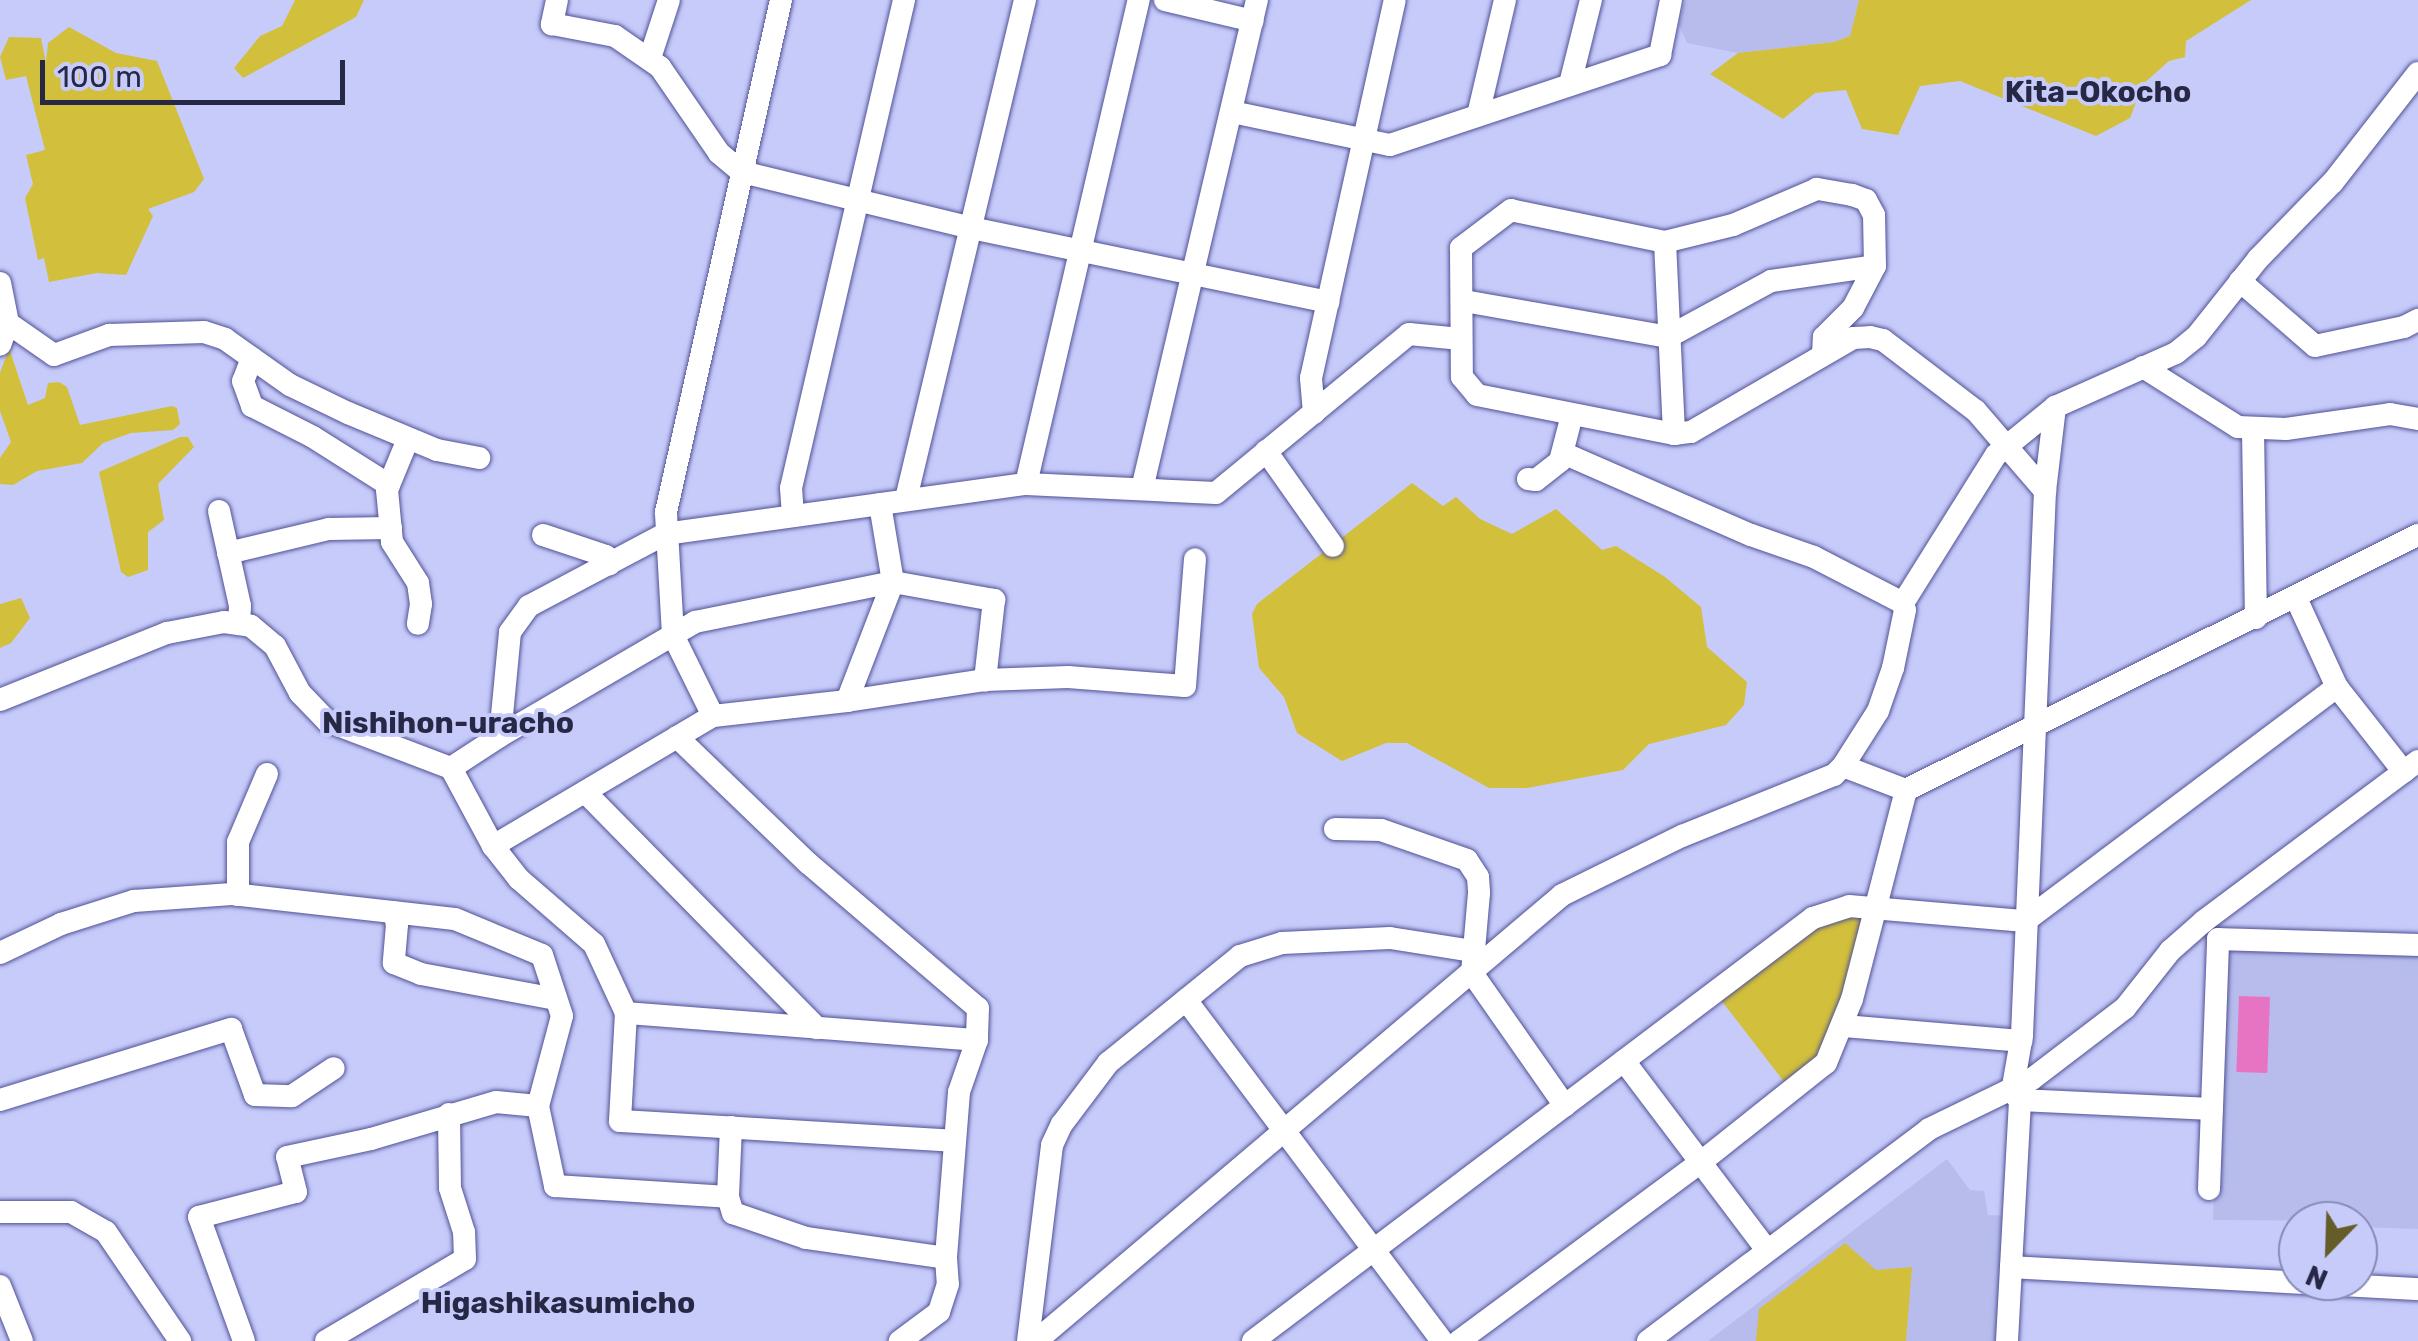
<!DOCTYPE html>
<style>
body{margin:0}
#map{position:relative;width:2418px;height:1341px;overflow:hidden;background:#c7cbfa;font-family:Rubik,sans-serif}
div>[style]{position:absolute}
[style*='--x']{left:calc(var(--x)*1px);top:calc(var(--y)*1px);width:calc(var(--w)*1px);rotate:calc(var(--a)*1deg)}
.built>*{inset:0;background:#b7bced}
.green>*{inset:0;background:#d2bf3b}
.water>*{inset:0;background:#e774c3;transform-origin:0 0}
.roads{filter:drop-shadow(0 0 2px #515296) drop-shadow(0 0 2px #515296)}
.minor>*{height:22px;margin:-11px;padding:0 11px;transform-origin:11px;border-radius:11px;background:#fff}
span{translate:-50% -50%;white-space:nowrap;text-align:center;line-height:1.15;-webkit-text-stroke:8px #c7cbfa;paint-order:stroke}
.neighbourhood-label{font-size:30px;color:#272846;font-weight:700}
.north{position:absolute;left:2278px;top:1201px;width:100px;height:100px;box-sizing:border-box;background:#c7cbfa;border:2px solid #878ab2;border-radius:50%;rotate:203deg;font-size:28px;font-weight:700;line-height:40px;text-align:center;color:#272846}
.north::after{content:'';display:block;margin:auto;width:35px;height:45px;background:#655d29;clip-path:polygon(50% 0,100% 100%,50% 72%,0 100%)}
.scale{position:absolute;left:40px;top:60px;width:305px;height:45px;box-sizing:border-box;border:5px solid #272846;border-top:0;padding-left:12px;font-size:30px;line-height:35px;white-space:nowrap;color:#272846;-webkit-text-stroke:8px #c7cbfa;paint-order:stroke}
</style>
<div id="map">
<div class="built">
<div style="clip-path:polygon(1685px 0,1859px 0,1850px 36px,1834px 42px,1738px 53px,1687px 43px,1679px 25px)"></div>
<div style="clip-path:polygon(2238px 945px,2418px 951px,2418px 1229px,2358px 1227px,2358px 1221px,2213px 1220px,2223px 958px)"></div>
<div style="clip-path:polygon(1947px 1159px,1970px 1190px,1984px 1191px,1988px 1215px,2007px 1216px,2001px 1341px,1708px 1341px)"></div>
</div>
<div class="green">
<div style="clip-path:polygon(295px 0,364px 0,356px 17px,243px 78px,234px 68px,260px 36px,282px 26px)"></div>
<div style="clip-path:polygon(1859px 0,2251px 0,2186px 41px,2185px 57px,2169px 61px,2143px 84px,2130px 118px,2096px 136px,1960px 81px,1920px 86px,1898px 135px,1862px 129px,1846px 90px,1815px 93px,1783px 119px,1710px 74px,1738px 53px,1834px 42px,1850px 36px)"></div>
<div style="clip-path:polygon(69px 27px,116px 53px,157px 61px,204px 179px,194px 192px,148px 209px,153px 216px,126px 275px,97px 273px,49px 282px,44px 258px,38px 260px,25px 198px,33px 184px,26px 155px,45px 150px,26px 76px,6px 80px,0 57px,9px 37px,41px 38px,46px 63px,48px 43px)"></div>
<div style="clip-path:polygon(9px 348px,28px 405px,45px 398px,48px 383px,59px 382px,67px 387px,80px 425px,172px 406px,177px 408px,180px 424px,173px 430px,131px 433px,103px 443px,82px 463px,37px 471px,13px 485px,0 484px,0 458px,11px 442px,0 411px,0 373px)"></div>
<div style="clip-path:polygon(180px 437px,188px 437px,194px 447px,158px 484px,164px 520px,148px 532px,148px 570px,128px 577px,121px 572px,99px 472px)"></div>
<div style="clip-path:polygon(1412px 483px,1443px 506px,1456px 497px,1480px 519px,1512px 534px,1556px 509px,1602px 550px,1616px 546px,1665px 577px,1701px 607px,1707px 647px,1747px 682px,1744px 705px,1726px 725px,1649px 744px,1623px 770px,1527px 788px,1489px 788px,1407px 743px,1386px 743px,1342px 761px,1297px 733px,1284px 697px,1259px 668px,1252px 614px,1257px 604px)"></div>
<div style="clip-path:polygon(21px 598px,30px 618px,11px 643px,0 648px,0 604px)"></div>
<div style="clip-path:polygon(1862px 913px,1867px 922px,1832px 1044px,1788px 1087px,1718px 996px,1807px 929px)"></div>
<div style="clip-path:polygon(1845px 1243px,1876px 1270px,1912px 1267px,1906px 1341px,1756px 1341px,1759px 1309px)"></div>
</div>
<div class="water">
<div style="left:2239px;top:996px;width:31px;height:76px;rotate:2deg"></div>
</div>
<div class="roads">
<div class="minor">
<div style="--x:557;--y:0;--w:25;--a:102"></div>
<div style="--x:552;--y:24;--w:64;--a:10.8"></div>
<div style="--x:615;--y:36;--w:55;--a:34.6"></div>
<div style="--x:660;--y:67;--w:104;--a:55.5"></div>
<div style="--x:719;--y:153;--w:30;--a:40"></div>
<div style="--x:742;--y:172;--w:236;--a:13.7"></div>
<div style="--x:971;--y:228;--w:365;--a:11.7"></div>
<div style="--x:1165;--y:0;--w:90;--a:13.4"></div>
<div style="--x:650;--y:58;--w:61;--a:-71.9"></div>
<div style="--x:1570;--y:84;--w:87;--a:-76"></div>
<div style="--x:1232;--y:112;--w:161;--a:11.8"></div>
<div style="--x:1390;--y:145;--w:285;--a:-18.4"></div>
<div style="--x:1660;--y:55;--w:56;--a:-78.7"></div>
<div style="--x:1478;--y:115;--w:118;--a:-76.8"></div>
<div style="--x:1665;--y:242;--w:192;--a:87.3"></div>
<div style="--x:2240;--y:281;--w:99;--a:40.9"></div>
<div style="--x:2315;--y:346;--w:91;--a:-12.1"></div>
<div style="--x:2404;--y:327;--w:16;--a:-27"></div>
<div style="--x:0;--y:283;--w:41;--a:78.7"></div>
<div style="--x:8;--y:323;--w:23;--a:110"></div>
<div style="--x:1464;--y:301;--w:207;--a:10"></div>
<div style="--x:1668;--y:337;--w:117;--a:-28.5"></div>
<div style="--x:1771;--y:281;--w:105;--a:-8.2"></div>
<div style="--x:8;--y:323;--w:56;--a:34.8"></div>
<div style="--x:54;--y:355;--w:59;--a:-20"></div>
<div style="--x:109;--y:335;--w:95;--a:-1.8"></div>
<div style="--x:204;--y:332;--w:22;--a:18"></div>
<div style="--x:225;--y:339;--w:80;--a:35.3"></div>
<div style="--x:290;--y:385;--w:64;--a:25.8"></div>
<div style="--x:348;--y:413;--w:96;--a:22.6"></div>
<div style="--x:437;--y:450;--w:43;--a:10.8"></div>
<div style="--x:1823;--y:354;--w:17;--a:-87"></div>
<div style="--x:1824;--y:337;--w:41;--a:-45"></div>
<div style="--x:1853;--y:308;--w:47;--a:-62.4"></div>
<div style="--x:1875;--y:266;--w:51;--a:-91.1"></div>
<div style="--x:1874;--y:215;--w:17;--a:-118"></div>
<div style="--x:1866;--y:200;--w:15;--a:-160"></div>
<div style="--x:1852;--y:195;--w:36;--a:-170"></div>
<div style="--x:1817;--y:189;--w:91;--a:156.8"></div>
<div style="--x:1733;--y:225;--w:70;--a:166"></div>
<div style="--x:1665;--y:242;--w:157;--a:-168.3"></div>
<div style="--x:1511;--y:210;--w:63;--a:142.8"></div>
<div style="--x:1461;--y:248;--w:129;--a:89.6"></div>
<div style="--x:1462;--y:377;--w:23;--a:50"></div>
<div style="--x:1477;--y:395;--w:201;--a:11.2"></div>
<div style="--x:1674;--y:434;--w:17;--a:-7"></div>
<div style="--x:1691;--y:432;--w:187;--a:-30.1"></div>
<div style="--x:1853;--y:338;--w:17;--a:-3"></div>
<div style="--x:1870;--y:337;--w:13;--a:13"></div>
<div style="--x:1883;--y:340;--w:117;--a:37.4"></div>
<div style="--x:1976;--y:411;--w:106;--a:49.2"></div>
<div style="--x:252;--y:358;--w:25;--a:111"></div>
<div style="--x:243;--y:381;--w:27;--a:70"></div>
<div style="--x:252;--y:406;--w:68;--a:26.9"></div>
<div style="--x:313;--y:437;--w:90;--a:32.3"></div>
<div style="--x:2143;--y:367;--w:112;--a:32.3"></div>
<div style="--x:2238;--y:427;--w:48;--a:2.4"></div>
<div style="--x:2286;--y:429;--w:105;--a:-8.2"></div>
<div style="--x:2390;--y:414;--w:28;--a:10"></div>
<div style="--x:1314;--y:413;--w:35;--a:-95"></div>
<div style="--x:1311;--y:378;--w:387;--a:-77.5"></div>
<div style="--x:2253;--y:430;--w:188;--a:89.1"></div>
<div style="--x:408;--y:439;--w:55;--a:112.4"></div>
<div style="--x:387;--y:490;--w:52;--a:84.5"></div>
<div style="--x:392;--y:542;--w:49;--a:57.6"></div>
<div style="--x:418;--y:583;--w:21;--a:82"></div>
<div style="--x:421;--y:604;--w:20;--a:99"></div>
<div style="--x:1266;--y:451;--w:116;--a:54.8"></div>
<div style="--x:1563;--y:453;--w:205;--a:23.6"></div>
<div style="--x:1751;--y:535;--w:67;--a:19.2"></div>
<div style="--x:1814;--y:557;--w:100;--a:27.3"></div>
<div style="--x:1528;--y:479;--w:8;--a:7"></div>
<div style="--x:1536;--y:480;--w:31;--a:-38"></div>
<div style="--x:1560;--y:461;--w:48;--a:-75.4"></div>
<div style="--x:1026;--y:484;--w:497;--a:-76.9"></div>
<div style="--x:1142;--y:489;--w:502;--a:-76.77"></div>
<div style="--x:906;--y:499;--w:513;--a:-76.59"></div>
<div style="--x:219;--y:511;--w:97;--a:77.5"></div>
<div style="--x:240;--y:606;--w:18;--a:93"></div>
<div style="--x:793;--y:516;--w:28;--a:-94"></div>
<div style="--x:791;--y:488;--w:501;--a:-76.96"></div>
<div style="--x:543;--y:535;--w:66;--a:18.4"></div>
<div style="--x:606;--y:556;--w:9;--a:69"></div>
<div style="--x:228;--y:553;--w:104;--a:-13.4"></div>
<div style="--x:329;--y:529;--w:62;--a:-0.9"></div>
<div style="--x:2296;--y:598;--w:98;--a:65.3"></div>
<div style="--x:2337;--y:687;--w:108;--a:51.8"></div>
<div style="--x:0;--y:700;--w:180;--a:-21.9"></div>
<div style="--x:167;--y:633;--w:58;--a:-10.9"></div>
<div style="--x:224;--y:622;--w:27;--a:8"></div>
<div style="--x:251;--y:626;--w:31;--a:40"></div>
<div style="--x:275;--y:646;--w:53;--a:62"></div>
<div style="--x:300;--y:693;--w:39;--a:46"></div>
<div style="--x:327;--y:721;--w:133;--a:20.8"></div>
<div style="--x:451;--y:768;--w:59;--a:-33.1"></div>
<div style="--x:500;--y:736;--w:104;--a:-84.5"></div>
<div style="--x:510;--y:632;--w:32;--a:-54"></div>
<div style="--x:529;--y:606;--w:154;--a:-27.9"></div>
<div style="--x:665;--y:534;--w:364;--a:-7.9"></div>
<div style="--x:1026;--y:484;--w:190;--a:2.7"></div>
<div style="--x:1216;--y:493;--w:250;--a:-39.5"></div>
<div style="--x:1409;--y:334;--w:52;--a:5.5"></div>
<div style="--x:847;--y:701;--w:140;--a:-8.7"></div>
<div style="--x:985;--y:680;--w:83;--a:-2.1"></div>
<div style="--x:1068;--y:677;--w:117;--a:4.4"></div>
<div style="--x:1185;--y:686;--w:127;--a:-85.5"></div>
<div style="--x:713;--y:716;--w:90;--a:-116.3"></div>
<div style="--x:673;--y:635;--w:123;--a:-93.3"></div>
<div style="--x:666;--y:512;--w:525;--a:-77.34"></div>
<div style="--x:500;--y:736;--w:226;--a:-30.3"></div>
<div style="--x:695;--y:622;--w:202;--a:-11.4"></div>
<div style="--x:893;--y:582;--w:103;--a:10.1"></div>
<div style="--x:994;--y:600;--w:81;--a:96.4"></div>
<div style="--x:677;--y:737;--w:182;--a:43.9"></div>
<div style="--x:808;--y:863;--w:223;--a:40.5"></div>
<div style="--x:978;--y:1008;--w:32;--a:92"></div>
<div style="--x:977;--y:1040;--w:55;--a:109.1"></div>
<div style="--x:959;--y:1092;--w:167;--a:94.5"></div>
<div style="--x:946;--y:1258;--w:26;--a:86"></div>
<div style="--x:948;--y:1284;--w:29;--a:108"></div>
<div style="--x:939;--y:1312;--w:49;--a:143.4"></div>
<div style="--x:1843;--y:766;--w:65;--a:-57.5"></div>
<div style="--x:1878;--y:711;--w:46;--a:-70.8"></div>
<div style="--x:1893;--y:668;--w:59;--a:-78.3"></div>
<div style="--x:1905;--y:610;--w:7;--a:-106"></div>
<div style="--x:1903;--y:603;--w:175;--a:-57.9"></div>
<div style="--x:1996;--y:455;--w:76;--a:-39.1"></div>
<div style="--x:2055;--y:407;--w:133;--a:-24.1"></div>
<div style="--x:2176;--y:353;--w:26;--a:-39"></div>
<div style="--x:2196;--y:337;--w:100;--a:-51.5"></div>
<div style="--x:2258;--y:259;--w:107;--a:-45.8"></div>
<div style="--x:2333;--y:182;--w:138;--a:-52.1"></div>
<div style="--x:451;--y:768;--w:89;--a:61.7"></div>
<div style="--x:493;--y:846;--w:42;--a:51.8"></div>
<div style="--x:519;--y:879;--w:99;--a:40.9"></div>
<div style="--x:594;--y:944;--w:76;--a:65.1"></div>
<div style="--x:626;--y:1013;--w:108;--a:93.2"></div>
<div style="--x:620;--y:1121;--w:335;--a:3.4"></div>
<div style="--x:585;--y:792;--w:331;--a:45.5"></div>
<div style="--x:1335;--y:829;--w:46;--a:1.2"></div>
<div style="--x:1381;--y:830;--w:91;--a:19.2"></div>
<div style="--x:1467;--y:860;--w:20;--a:57"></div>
<div style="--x:1478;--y:877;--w:16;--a:86"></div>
<div style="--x:1479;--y:893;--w:80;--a:95"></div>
<div style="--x:1472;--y:973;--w:162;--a:55"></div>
<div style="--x:493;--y:846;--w:256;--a:-30.6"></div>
<div style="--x:713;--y:716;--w:135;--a:-6.4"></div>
<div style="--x:847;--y:701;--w:128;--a:-68.9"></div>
<div style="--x:893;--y:582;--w:79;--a:-99.5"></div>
<div style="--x:238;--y:895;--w:53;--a:-90"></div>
<div style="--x:238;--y:842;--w:74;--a:-66.9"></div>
<div style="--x:394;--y:912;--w:13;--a:77"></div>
<div style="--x:397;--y:925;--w:38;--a:95"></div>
<div style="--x:394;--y:963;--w:29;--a:22"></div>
<div style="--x:421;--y:974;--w:137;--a:10.5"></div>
<div style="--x:0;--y:953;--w:68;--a:-25.4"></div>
<div style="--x:61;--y:924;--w:77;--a:-17.5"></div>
<div style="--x:134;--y:901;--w:98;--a:-4.1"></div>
<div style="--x:232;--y:894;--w:224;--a:6.4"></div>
<div style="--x:455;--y:919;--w:94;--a:22.5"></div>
<div style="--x:542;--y:955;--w:64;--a:71.8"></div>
<div style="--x:562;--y:1016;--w:93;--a:104.9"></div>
<div style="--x:538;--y:1106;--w:82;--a:78"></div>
<div style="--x:555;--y:1186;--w:173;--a:3.6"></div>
<div style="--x:1186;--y:1000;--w:426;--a:53.1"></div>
<div style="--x:626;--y:1013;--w:352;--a:4.4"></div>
<div style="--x:1843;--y:1026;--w:179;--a:4.8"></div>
<div style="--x:1624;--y:1061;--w:237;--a:52.9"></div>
<div style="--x:0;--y:1100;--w:242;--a:-17.1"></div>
<div style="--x:231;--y:1029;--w:70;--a:70"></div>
<div style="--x:255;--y:1095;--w:37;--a:2"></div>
<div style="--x:292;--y:1096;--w:50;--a:-33.7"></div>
<div style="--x:2020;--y:1100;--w:192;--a:2.7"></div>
<div style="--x:731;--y:1127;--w:70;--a:92.5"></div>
<div style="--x:728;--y:1197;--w:17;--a:73"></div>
<div style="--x:733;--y:1213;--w:77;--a:18.9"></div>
<div style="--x:806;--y:1238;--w:141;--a:8.1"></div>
<div style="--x:2209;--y:1189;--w:250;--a:-87.9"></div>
<div style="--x:2218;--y:939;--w:200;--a:1.7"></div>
<div style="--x:0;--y:1212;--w:71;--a:0"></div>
<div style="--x:71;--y:1212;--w:40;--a:29.7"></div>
<div style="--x:106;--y:1232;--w:132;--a:55.8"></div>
<div style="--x:2011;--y:1267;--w:408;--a:3.1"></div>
<div style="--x:0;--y:1286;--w:59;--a:68.2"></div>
<div style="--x:244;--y:1341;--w:132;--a:-109.9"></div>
<div style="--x:199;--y:1217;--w:100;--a:-14.5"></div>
<div style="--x:296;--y:1192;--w:36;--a:-104"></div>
<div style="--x:287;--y:1157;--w:86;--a:-12.1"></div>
<div style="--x:371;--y:1139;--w:130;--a:-16.5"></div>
<div style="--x:496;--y:1102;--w:42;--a:5.4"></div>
<div style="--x:326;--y:1341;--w:161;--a:-30.5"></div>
<div style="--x:465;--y:1259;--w:27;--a:-92"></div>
<div style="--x:464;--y:1232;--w:46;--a:-107.7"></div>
<div style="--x:450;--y:1188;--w:74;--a:-90.8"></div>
<div style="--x:1028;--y:1341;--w:197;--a:-83"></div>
<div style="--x:1052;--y:1145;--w:23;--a:-65"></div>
<div style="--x:1062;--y:1124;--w:76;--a:-53"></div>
<div style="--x:1108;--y:1063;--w:170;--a:-39"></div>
<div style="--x:1240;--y:956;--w:44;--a:-17.2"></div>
<div style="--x:1282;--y:943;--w:108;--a:-2.7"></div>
<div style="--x:1390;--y:938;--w:83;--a:9"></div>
<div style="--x:1036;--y:1341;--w:690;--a:-40.29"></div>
<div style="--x:1562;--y:895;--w:134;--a:-26.2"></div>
<div style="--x:1682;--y:836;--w:164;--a:-21.9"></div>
<div style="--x:1834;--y:775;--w:13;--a:-45"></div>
<div style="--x:1843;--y:766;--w:67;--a:20.9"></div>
<div style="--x:1253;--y:1341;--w:702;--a:-37.07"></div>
<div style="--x:1813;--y:918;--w:38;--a:-18"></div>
<div style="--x:1849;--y:906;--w:177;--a:4.9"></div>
<div style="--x:2025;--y:921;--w:390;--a:-36.9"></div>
<div style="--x:1459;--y:1341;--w:301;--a:-36.5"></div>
<div style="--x:1701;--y:1162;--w:159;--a:-38.4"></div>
<div style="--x:1826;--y:1063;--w:69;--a:-67.9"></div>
<div style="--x:1852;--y:999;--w:216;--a:-75.5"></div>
<div style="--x:1906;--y:790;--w:572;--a:-26.48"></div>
<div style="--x:1648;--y:1341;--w:352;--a:-37"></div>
<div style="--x:1929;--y:1129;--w:114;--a:-25.9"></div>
<div style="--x:2032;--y:1079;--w:117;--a:-37.4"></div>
<div style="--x:2125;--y:1008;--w:73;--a:-51.7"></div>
<div style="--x:2170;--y:951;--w:45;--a:-41.4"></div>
<div style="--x:2204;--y:921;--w:267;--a:-36.8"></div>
<div style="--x:2007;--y:1341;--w:241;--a:-86.9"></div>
<div style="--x:2020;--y:1100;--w:11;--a:-135"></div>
<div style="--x:2012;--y:1092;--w:58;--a:-80"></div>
<div style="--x:2022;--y:1035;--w:544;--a:-87.58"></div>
<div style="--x:2045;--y:491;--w:85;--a:-83.2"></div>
</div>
</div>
<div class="neighbourhood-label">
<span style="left:2098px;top:92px">Kita-Okocho</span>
<span style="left:448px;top:723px">Nishihon-uracho</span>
<span style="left:558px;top:1303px">Higashikasumicho</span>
</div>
<div class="north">N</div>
<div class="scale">100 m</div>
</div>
